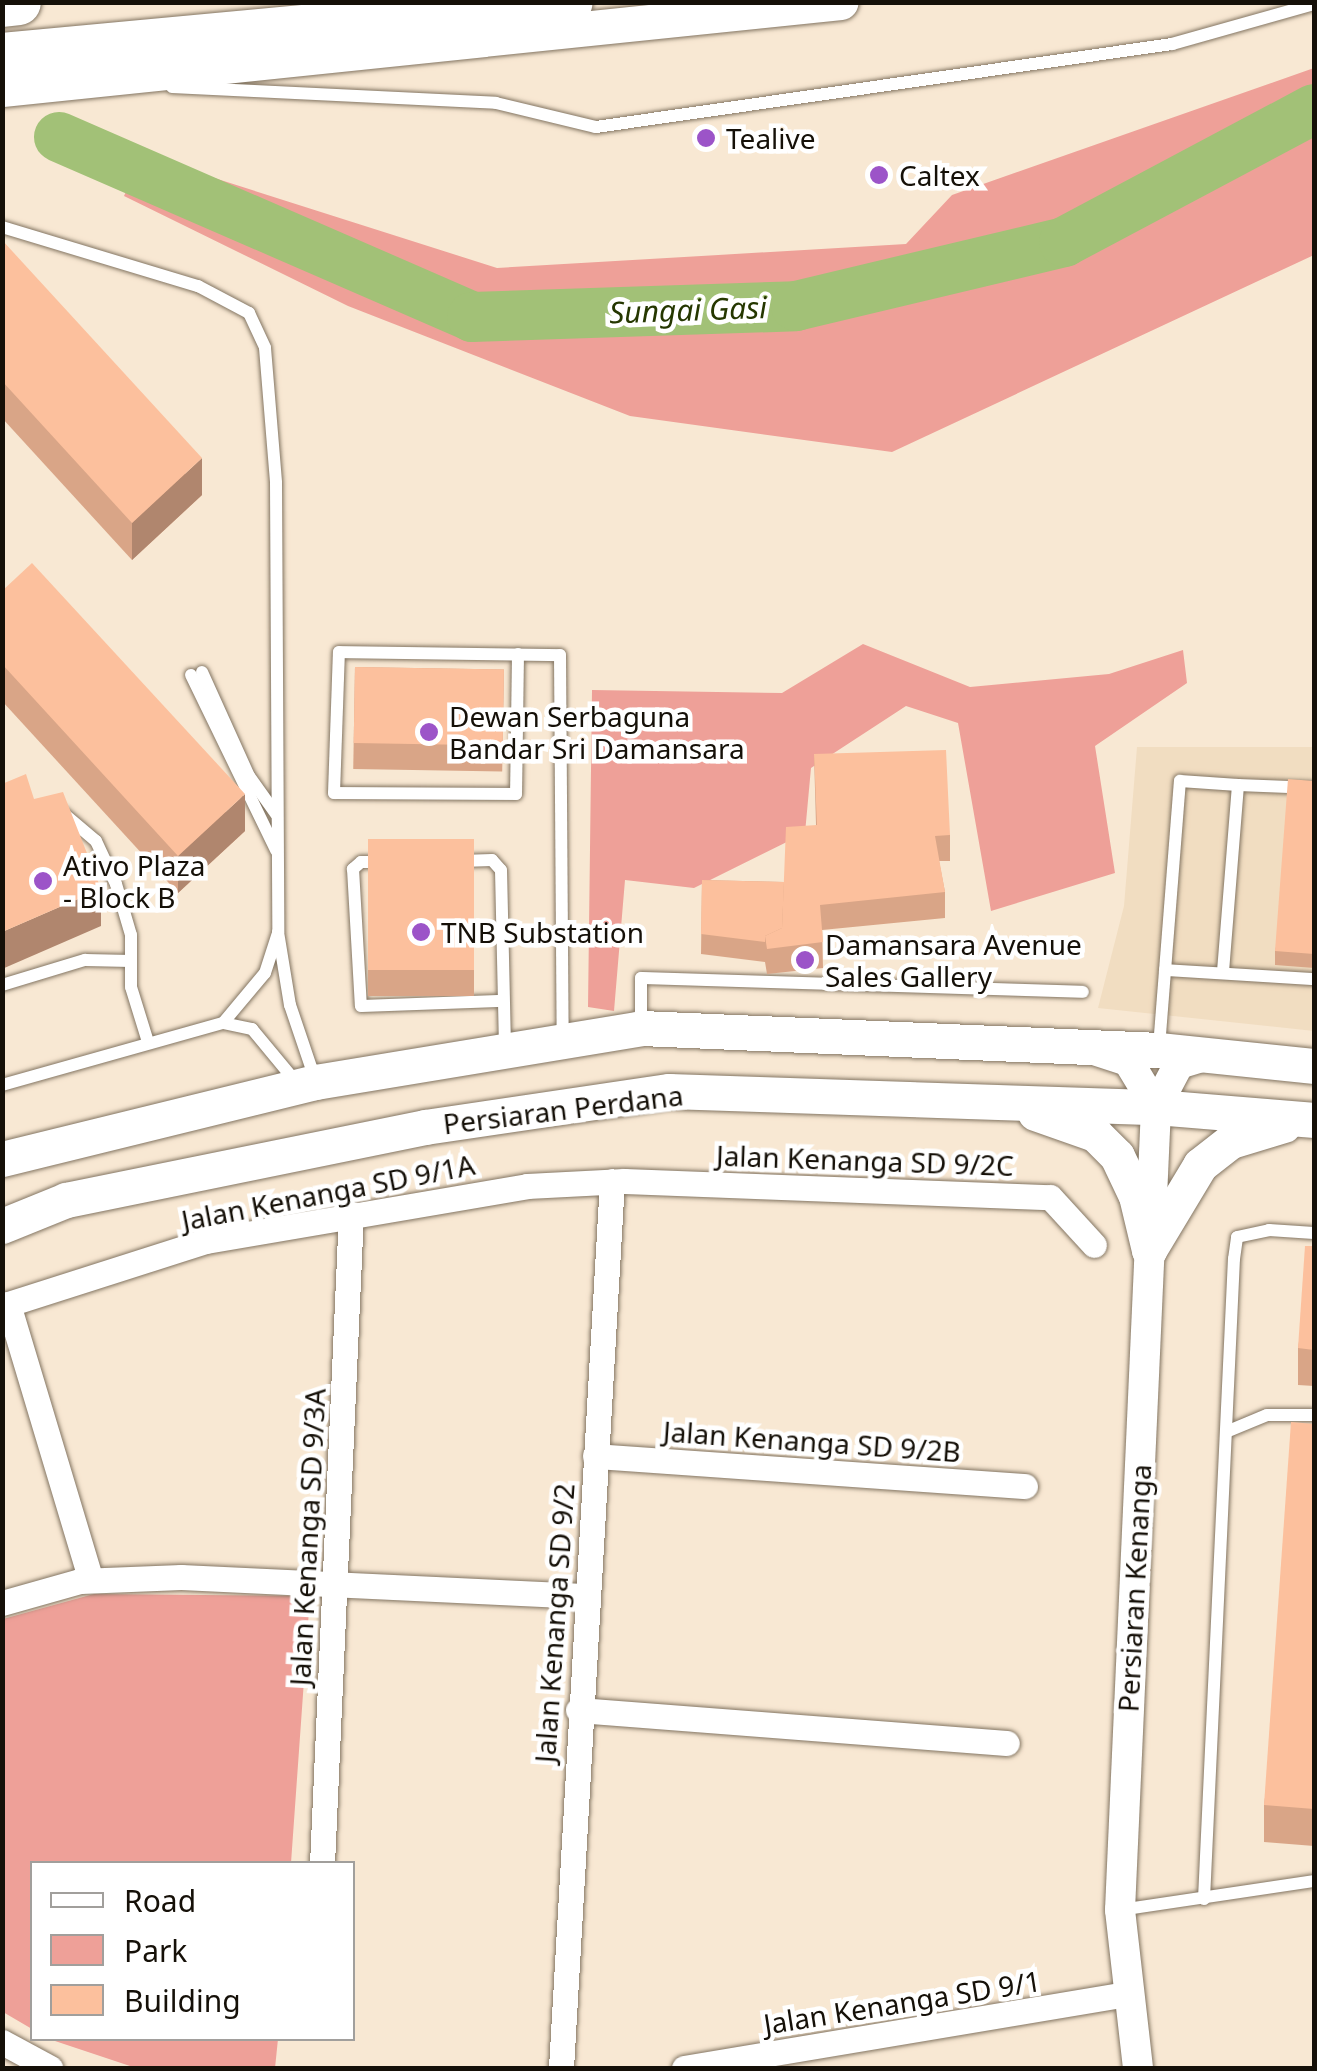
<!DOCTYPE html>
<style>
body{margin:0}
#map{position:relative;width:1317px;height:2071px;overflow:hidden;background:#f8e8d3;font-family:"Noto Sans",sans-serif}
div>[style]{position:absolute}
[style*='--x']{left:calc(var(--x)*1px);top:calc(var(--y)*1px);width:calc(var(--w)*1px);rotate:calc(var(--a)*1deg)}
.built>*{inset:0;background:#f1ddc1}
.green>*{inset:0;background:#eea098}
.river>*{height:50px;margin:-25px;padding:0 25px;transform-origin:25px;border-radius:25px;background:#a2c177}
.roads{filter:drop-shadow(0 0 2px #837562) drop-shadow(0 0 2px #837562)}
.service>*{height:12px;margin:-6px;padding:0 6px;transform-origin:6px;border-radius:6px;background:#fff}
.minor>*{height:25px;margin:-12.5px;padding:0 12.5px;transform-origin:12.5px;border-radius:12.5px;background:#fff}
.tertiary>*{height:30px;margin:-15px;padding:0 15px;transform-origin:15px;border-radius:15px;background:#fff}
.secondary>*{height:35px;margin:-17.5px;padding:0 17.5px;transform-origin:17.5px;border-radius:17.5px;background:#fff}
.motorway>*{height:45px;margin:-22.5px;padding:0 22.5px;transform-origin:22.5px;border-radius:22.5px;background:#fff}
.wall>*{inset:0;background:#d9a587;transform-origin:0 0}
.shaded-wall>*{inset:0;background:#b0866e}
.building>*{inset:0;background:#fcc09d;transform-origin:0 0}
.dots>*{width:28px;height:28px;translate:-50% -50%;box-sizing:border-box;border:5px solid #fff;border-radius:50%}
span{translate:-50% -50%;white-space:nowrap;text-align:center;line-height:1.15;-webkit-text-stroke:9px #fff;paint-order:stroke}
.poi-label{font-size:28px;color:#151008}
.left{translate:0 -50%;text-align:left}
.street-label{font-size:28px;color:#151008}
.water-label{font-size:30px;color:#253700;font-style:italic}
.frame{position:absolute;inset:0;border:5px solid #151008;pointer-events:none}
.legend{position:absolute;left:30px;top:1861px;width:325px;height:180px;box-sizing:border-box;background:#fff;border:2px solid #a19f9c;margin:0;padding:12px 18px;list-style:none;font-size:30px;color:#151008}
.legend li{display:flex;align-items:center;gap:20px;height:50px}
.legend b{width:50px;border:2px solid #a19f9c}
</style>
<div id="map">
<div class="built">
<div style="clip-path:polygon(1137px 747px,1314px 747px,1314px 1031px,1098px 1008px,1124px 906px)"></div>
</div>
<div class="green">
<div style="clip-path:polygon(1314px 68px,1314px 255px,892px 452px,630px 416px,348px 306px,124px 196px,142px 155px,497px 268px,906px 244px,952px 195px)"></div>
<div style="clip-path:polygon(863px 644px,970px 687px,1109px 674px,1183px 650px,1187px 683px,1095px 746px,1115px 873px,991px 911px,958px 723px,906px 706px,811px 768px,805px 833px,694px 888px,625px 880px,614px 1011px,588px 1007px,592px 690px,782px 693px)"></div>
<div style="clip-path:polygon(94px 1594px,310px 1596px,291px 1863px,32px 1864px,32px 2029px,3px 2012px,3px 1619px)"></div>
<div style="clip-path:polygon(49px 2039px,278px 2039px,275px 2068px,136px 2068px)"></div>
</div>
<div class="river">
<div style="--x:59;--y:137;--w:451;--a:23.5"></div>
<div style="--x:472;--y:317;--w:324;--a:-1.9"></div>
<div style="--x:796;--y:306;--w:276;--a:-13.4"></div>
<div style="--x:1064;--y:242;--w:283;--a:-28"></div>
</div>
<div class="roads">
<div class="service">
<div style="--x:172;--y:87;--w:324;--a:2.8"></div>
<div style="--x:496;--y:103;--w:103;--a:13.5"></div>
<div style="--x:596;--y:127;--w:582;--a:-8.2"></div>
<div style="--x:1172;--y:44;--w:148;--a:-15.7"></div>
<div style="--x:2;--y:227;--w:205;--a:16.8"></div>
<div style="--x:198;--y:286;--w:58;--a:27.9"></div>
<div style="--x:249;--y:313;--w:38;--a:65"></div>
<div style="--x:265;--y:348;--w:135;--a:85.3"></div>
<div style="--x:276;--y:483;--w:449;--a:89.7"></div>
<div style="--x:278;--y:932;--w:74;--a:80.7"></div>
<div style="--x:290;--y:1005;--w:78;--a:71.3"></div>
<div style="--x:518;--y:654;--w:140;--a:90.8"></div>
<div style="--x:516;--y:794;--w:182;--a:-179.7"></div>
<div style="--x:334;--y:793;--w:141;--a:-88"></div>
<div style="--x:339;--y:652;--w:221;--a:0.8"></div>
<div style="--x:560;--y:655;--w:383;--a:89.6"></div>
<div style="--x:202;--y:672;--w:114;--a:65.7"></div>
<div style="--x:249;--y:776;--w:47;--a:54.6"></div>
<div style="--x:191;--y:675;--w:195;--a:64.1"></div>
<div style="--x:1238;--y:785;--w:76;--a:2.3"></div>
<div style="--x:63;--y:813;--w:43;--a:40.3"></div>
<div style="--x:96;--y:841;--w:47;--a:65.1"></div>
<div style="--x:116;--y:884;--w:53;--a:73.6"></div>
<div style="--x:131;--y:935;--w:52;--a:90"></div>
<div style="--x:131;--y:987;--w:58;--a:72.8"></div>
<div style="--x:461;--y:861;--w:31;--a:-2"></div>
<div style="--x:492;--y:860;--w:13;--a:48"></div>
<div style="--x:501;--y:870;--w:176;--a:88.7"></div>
<div style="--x:381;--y:862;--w:20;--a:180"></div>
<div style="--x:361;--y:862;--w:11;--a:139"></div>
<div style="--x:353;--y:869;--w:137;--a:86.7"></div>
<div style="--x:361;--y:1006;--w:138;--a:-2.1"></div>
<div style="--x:1165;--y:970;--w:149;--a:3.5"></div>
<div style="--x:2;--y:985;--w:87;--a:-16.8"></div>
<div style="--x:85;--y:960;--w:46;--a:1.2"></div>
<div style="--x:223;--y:1023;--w:65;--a:-50"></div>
<div style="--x:265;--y:973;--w:40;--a:-72"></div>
<div style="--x:641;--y:1025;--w:47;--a:-90"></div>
<div style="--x:641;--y:978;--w:442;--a:1.8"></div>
<div style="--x:1159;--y:1047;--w:267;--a:-85.5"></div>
<div style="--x:1180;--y:781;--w:58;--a:3.9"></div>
<div style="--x:1238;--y:785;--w:188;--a:94.6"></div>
<div style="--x:2;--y:1085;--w:230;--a:-15.7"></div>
<div style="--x:223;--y:1023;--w:30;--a:12"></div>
<div style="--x:252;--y:1029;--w:69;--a:50.3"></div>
<div style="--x:1226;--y:1432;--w:44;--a:-22.5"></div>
<div style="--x:1267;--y:1415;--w:47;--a:0"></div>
<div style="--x:1204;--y:1899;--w:641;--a:-87.32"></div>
<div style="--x:1234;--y:1259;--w:22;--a:-82"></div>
<div style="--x:1237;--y:1237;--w:33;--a:-12"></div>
<div style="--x:1269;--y:1230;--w:45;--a:3.8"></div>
<div style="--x:1120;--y:1910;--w:196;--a:-8.5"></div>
</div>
<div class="minor">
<div style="--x:8;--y:1304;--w:288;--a:73.3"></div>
<div style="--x:2;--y:1306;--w:214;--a:-17.7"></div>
<div style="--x:206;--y:1241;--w:326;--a:-9.7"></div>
<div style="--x:527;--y:1186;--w:97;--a:-3"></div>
<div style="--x:624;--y:1181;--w:426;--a:2.2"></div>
<div style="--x:1050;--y:1197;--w:65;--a:47.5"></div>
<div style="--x:595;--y:1456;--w:431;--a:4"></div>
<div style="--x:2;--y:1603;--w:81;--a:-15.8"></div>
<div style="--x:80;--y:1581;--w:101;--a:-2.3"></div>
<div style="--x:181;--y:1577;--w:405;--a:2.7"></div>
<div style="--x:578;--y:1710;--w:430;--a:4.4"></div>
<div style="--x:322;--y:1864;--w:651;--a:-87.45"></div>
<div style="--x:2;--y:2042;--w:55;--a:28.4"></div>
<div style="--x:561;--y:2068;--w:888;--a:-86.71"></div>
<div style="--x:684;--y:2068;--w:452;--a:-9.5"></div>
</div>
<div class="tertiary">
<div style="--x:1097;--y:1051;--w:33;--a:18"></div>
<div style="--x:1128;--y:1061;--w:54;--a:58.7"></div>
<div style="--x:1138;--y:2068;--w:159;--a:-96.5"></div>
<div style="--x:1120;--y:1910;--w:804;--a:-87.43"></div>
<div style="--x:1156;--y:1107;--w:49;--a:-61.9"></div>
<div style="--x:1179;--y:1064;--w:31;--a:-17"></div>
</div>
<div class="secondary">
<div style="--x:2;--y:89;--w:843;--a:-5.92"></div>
<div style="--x:1035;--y:1113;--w:64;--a:19.3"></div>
<div style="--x:1095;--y:1134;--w:31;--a:45"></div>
<div style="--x:1117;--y:1156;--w:44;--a:64.6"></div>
<div style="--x:1136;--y:1196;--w:56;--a:76.5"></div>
<div style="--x:2;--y:1159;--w:323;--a:-13.8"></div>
<div style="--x:316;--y:1082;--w:329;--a:-9.4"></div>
<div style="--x:641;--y:1028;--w:518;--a:2.43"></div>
<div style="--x:1159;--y:1050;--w:156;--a:5.9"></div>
<div style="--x:2;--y:1226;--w:69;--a:-22.1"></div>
<div style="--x:66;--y:1200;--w:366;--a:-11.5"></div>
<div style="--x:425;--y:1127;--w:247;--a:-8.4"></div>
<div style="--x:669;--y:1091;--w:487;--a:1.9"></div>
<div style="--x:1156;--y:1107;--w:159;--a:4.7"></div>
<div style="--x:1149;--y:1250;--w:99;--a:-59"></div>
<div style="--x:1200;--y:1165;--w:39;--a:-38"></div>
<div style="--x:1231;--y:1141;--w:55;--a:-16.8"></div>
</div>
<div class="motorway">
<div style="--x:2;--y:4;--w:16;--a:-7"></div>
<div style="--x:2;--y:55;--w:570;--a:-5.33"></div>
</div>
</div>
<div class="wall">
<div style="clip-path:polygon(2px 240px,202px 495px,132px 560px,2px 418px)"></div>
<div style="clip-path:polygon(2px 591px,245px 831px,178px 893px,2px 701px)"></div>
<div style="left:355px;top:667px;width:149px;height:102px;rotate:1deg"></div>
<div style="clip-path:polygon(814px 754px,950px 835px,950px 861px,939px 861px,945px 892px,945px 918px,822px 930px,823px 968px,767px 974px,765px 962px,701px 954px,702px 880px,784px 882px,816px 825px)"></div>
<div style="clip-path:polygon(1314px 781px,1314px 968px,1275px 965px,1275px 951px)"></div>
<div style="left:474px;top:839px;width:157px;height:106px;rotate:90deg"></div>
<div style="clip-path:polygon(1314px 1246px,1314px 1386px,1298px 1385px,1298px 1348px)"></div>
<div style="clip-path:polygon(1314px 1424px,1314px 1846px,1264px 1842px,1264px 1805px)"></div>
</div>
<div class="shaded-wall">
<div style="clip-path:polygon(202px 458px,202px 495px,132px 560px,132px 523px)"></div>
<div style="clip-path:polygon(245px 794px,245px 831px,178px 893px,178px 856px)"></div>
<div style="clip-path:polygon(101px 889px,101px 926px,2px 969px,2px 932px)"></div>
</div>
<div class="building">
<div style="clip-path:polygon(2px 240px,202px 458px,132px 523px,2px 381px)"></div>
<div style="clip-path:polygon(32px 563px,245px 794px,178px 856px,2px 664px,2px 591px)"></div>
<div style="left:355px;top:667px;width:149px;height:76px;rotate:1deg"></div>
<div style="clip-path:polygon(946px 750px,950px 835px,935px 836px,945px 892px,820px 905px,823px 942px,767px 949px,765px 936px,782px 928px,786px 827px,817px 825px,814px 754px)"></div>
<div style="clip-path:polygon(26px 774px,34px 799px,63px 792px,101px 889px,2px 932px,2px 784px)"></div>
<div style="clip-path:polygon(1288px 779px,1314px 781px,1314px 954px,1275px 951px)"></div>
<div style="left:474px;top:839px;width:131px;height:106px;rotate:90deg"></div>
<div style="clip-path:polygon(702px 880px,784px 882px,782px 928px,765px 936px,765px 942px,701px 934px)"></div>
<div style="clip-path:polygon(1305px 1246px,1314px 1246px,1314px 1350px,1298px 1348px)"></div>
<div style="clip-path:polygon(1291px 1422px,1314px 1424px,1314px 1809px,1264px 1805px)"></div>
</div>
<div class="dots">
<div style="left:706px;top:138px;background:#9c54c8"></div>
<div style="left:879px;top:175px;background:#9c54c8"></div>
<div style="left:429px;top:732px;background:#9c54c8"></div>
<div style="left:43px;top:881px;background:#9c54c8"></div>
<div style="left:421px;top:932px;background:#9c54c8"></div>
<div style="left:805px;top:960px;background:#9c54c8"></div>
</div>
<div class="poi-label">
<span class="left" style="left:726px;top:138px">Tealive</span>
<span class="left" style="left:899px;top:175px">Caltex</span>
<span class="left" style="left:449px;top:732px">Dewan Serbaguna<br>Bandar Sri Damansara</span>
<span class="left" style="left:63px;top:881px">Ativo Plaza<br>- Block B</span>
<span class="left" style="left:441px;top:932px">TNB Substation</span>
<span class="left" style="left:825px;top:960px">Damansara Avenue<br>Sales Gallery</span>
</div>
<div class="street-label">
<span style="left:563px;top:1109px;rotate:-7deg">Persiaran Perdana</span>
<span style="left:865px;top:1160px;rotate:2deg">Jalan Kenanga SD 9/2C</span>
<span style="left:328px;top:1192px;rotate:-11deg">Jalan Kenanga SD 9/1A</span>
<span style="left:812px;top:1441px;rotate:4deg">Jalan Kenanga SD 9/2B</span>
<span style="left:307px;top:1537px;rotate:-87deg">Jalan Kenanga SD 9/3A</span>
<span style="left:1134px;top:1588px;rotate:-87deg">Persiaran Kenanga</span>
<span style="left:554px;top:1623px;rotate:-86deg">Jalan Kenanga SD 9/2</span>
<span style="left:902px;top:2002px;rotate:-9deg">Jalan Kenanga SD 9/1</span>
</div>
<div class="water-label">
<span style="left:688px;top:310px;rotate:-2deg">Sungai Gasi</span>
</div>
<div class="frame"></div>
<ul class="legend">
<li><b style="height:12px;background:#fff"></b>Road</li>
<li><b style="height:28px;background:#eea098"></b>Park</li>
<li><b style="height:28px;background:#fcc09d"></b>Building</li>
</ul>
</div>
